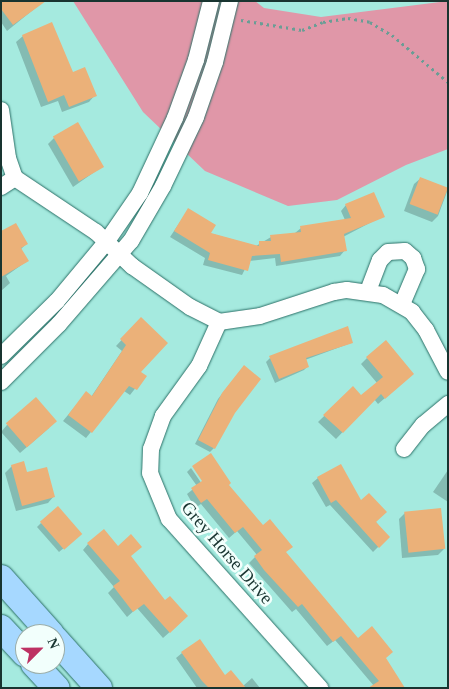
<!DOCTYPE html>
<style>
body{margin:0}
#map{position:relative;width:449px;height:689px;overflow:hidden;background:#a5eadf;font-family:"Times New Roman",serif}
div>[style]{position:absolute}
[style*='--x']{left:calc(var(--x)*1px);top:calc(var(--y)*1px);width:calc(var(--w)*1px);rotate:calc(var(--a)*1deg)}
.green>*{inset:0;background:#e097a8}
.shadow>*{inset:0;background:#0003}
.building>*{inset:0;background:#ebb179;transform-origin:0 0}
.path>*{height:2.5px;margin-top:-1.25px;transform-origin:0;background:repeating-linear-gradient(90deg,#6a9d95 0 2.5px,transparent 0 6.5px)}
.roads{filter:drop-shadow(0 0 1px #2b7067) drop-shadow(0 0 1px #2b7067)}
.minor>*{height:16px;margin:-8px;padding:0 8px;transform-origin:8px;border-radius:8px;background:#fff}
.primary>*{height:26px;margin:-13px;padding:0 13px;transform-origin:13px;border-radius:13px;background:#a6d8ff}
span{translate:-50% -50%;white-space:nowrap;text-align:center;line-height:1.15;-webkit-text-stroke:5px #f2fffc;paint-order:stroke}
.street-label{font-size:18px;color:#183430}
.frame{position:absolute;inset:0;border:2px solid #183430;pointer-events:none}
.north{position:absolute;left:15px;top:624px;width:50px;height:50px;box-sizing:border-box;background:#f2fffc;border:1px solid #9baeaa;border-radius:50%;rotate:67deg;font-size:14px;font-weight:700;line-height:20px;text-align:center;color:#183430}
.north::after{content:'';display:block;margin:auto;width:18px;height:22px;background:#bd3163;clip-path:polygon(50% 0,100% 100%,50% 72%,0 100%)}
</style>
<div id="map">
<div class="green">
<div style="clip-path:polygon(73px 1px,255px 1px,264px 8px,321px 17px,448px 1px,448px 149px,406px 165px,337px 200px,288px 206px,205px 171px,143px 112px)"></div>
</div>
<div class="shadow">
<div style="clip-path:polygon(1px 1px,39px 5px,7px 31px,1px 22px)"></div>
<div style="clip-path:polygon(23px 36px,72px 73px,95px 95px,89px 102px,62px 112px,58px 101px,41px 107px,16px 42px)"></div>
<div style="clip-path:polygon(54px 138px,103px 166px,73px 187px,48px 144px)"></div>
<div style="clip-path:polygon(421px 178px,448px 189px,438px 216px,432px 222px,404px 211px,414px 184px)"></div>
<div style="clip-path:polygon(346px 205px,383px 216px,343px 237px,345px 250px,340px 256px,276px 266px,275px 258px,249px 261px,242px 275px,203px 265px,205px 258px,170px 237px,188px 210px,209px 233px,256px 246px,271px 237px,295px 233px,301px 228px,345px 220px,341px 211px)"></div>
<div style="clip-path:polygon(1px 232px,27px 243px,21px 249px,27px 261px,6px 276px,10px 283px,1px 291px)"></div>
<div style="clip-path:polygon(141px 319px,139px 372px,145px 376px,130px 395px,124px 391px,86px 438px,63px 421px,86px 393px,91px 397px,122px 351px,116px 346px)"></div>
<div style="clip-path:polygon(351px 343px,305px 360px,308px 366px,304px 370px,275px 383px,266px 362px,270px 358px)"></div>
<div style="clip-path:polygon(367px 358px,406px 380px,378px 404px,374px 399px,336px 439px,318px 422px,353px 388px,361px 396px,377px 383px,361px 364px)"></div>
<div style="clip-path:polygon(240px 371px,214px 448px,210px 452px,195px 444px,218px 399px)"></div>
<div style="clip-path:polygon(7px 425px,49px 428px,20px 453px,1px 432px)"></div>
<div style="clip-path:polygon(12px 466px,26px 474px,54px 496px,48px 503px,16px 511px,5px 473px)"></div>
<div style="clip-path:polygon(191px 468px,204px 487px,228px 485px,357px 640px,385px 658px,403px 688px,374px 686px,335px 640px,327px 646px,296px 609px,292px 612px,249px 563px,257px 555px,237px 531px,229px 538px,201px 504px,195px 508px,187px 494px,197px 486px,187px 472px)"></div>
<div style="clip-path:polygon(448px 470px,448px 502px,433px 492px)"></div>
<div style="clip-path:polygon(318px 478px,360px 502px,388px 537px,373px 552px,330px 505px,326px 507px,312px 483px)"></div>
<div style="clip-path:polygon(405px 513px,444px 549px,438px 555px,402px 558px,399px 519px)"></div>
<div style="clip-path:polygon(41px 523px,76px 538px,59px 552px,37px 527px)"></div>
<div style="clip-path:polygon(88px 544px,117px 548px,129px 557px,181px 622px,163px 638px,137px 608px,127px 617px,108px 593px,114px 587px,83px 550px)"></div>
<div style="clip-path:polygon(182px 653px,243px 686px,252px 678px,260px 688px,197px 688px,176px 658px)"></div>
</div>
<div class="building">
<div style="clip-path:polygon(1px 1px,46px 1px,13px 25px,1px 9px)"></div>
<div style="clip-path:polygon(52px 22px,73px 72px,85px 67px,97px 96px,69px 107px,64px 95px,48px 102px,22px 35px)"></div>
<div style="left:78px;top:122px;width:52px;height:29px;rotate:60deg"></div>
<div style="left:420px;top:177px;width:30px;height:29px;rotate:21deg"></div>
<div style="clip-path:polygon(374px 192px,385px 217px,344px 234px,347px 251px,281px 262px,280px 254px,252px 256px,248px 271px,208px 260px,210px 253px,174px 231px,188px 208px,216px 225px,211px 233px,259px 246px,259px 241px,271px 241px,270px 235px,301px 232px,300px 226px,351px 218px,345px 204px)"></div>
<div style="clip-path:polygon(16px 223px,28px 244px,21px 248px,29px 261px,1px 277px,1px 231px)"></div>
<div style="clip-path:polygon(141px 317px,168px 343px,141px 372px,147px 376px,137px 390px,129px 386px,92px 433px,68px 415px,86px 391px,92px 396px,126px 345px,120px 339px)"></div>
<div style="clip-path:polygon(348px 326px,353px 343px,306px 358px,309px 367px,279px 379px,269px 356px)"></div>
<div style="clip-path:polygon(386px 340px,414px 374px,385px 399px,381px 394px,343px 433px,323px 415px,353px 386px,361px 395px,383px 377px,366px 357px)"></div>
<div style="clip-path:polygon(244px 365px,261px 379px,235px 413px,215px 449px,198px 440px,222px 393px)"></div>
<div style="left:36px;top:397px;width:32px;height:40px;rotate:49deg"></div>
<div style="clip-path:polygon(211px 453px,231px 483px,229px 485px,263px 525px,270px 519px,293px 547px,286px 552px,358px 638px,372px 626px,393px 652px,386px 658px,405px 688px,368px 688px,379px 681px,341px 636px,333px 642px,302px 604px,298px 607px,264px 570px,254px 556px,262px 550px,243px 527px,235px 533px,207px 499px,201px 503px,191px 488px,202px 481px,192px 466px)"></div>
<div style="clip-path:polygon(24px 461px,27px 472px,47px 467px,55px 497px,22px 506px,11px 465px)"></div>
<div style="clip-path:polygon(341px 464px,361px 500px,369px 493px,387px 512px,376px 522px,390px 537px,379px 548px,336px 500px,331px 503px,317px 477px)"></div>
<div style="left:58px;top:506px;width:37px;height:24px;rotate:49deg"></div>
<div style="left:441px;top:508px;width:41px;height:37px;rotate:84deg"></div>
<div style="clip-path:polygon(104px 529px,118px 546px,131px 534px,142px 547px,131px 556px,165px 600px,170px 596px,188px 616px,170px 633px,144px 604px,133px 612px,113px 586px,120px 581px,87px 543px)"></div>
<div style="clip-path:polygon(200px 639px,225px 675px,231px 670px,246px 688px,209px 688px,202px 681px,181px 652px)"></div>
</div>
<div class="path">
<div style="--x:241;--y:20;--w:62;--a:9.3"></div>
<div style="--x:302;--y:30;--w:22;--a:-21"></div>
<div style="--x:323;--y:22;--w:25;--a:-9"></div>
<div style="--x:348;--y:18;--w:22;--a:10"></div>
<div style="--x:370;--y:22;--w:26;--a:31"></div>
<div style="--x:392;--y:35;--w:73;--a:40"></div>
</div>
<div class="roads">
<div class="minor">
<div style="--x:1;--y:110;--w:49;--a:81.7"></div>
<div style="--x:8;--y:158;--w:21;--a:71"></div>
<div style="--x:15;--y:178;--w:97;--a:33.7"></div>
<div style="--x:96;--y:232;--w:50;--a:43.4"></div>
<div style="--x:132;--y:266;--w:71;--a:35.3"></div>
<div style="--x:190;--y:307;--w:33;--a:27"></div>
<div style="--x:219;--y:322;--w:41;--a:-8.3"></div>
<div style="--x:260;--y:316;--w:78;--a:-18"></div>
<div style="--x:334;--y:292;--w:13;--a:-9"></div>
<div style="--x:347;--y:290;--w:36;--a:8"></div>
<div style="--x:383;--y:295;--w:34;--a:30"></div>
<div style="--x:412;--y:312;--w:23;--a:52"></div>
<div style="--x:426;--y:330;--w:47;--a:62.4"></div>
<div style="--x:1;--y:187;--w:17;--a:-33"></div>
<div style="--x:368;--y:291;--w:33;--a:-69"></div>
<div style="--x:380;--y:260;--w:11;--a:-45"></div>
<div style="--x:388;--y:252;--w:17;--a:-3"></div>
<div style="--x:405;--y:251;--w:11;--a:41"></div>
<div style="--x:413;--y:258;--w:12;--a:70"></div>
<div style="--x:417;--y:269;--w:38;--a:113"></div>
<div style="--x:219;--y:322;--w:48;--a:114.4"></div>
<div style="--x:199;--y:366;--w:62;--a:125.8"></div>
<div style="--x:163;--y:416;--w:35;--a:110"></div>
<div style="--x:151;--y:449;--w:24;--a:92"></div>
<div style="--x:150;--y:473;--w:50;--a:67.6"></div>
<div style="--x:169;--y:519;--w:227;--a:48.2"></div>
<div style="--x:1;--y:356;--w:78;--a:-44.5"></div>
<div style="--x:57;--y:301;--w:78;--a:-50.2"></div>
<div style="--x:107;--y:241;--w:58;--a:-55.5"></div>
<div style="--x:140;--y:193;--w:83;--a:-65"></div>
<div style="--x:175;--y:118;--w:62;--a:-70.1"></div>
<div style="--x:196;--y:60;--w:61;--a:-75.7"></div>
<div style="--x:1;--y:382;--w:82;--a:-45"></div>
<div style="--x:59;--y:324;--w:110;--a:-49.1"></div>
<div style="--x:131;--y:241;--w:64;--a:-59.8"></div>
<div style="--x:163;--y:186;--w:76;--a:-64.4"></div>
<div style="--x:196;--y:117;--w:58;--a:-70.9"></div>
<div style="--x:215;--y:62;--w:63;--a:-76.2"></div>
<div style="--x:404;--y:449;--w:31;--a:-52"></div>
<div style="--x:423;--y:425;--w:33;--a:-40"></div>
</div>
<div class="primary">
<div style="--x:1;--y:578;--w:75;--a:48.2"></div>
<div style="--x:1;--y:628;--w:35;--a:47"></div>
<div style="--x:55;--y:639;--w:66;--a:48.1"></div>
<div style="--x:34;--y:664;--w:33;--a:47"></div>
</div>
</div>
<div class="street-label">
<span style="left:227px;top:553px;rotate:49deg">Grey Horse Drive</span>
</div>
<div class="frame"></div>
<div class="north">N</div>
</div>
